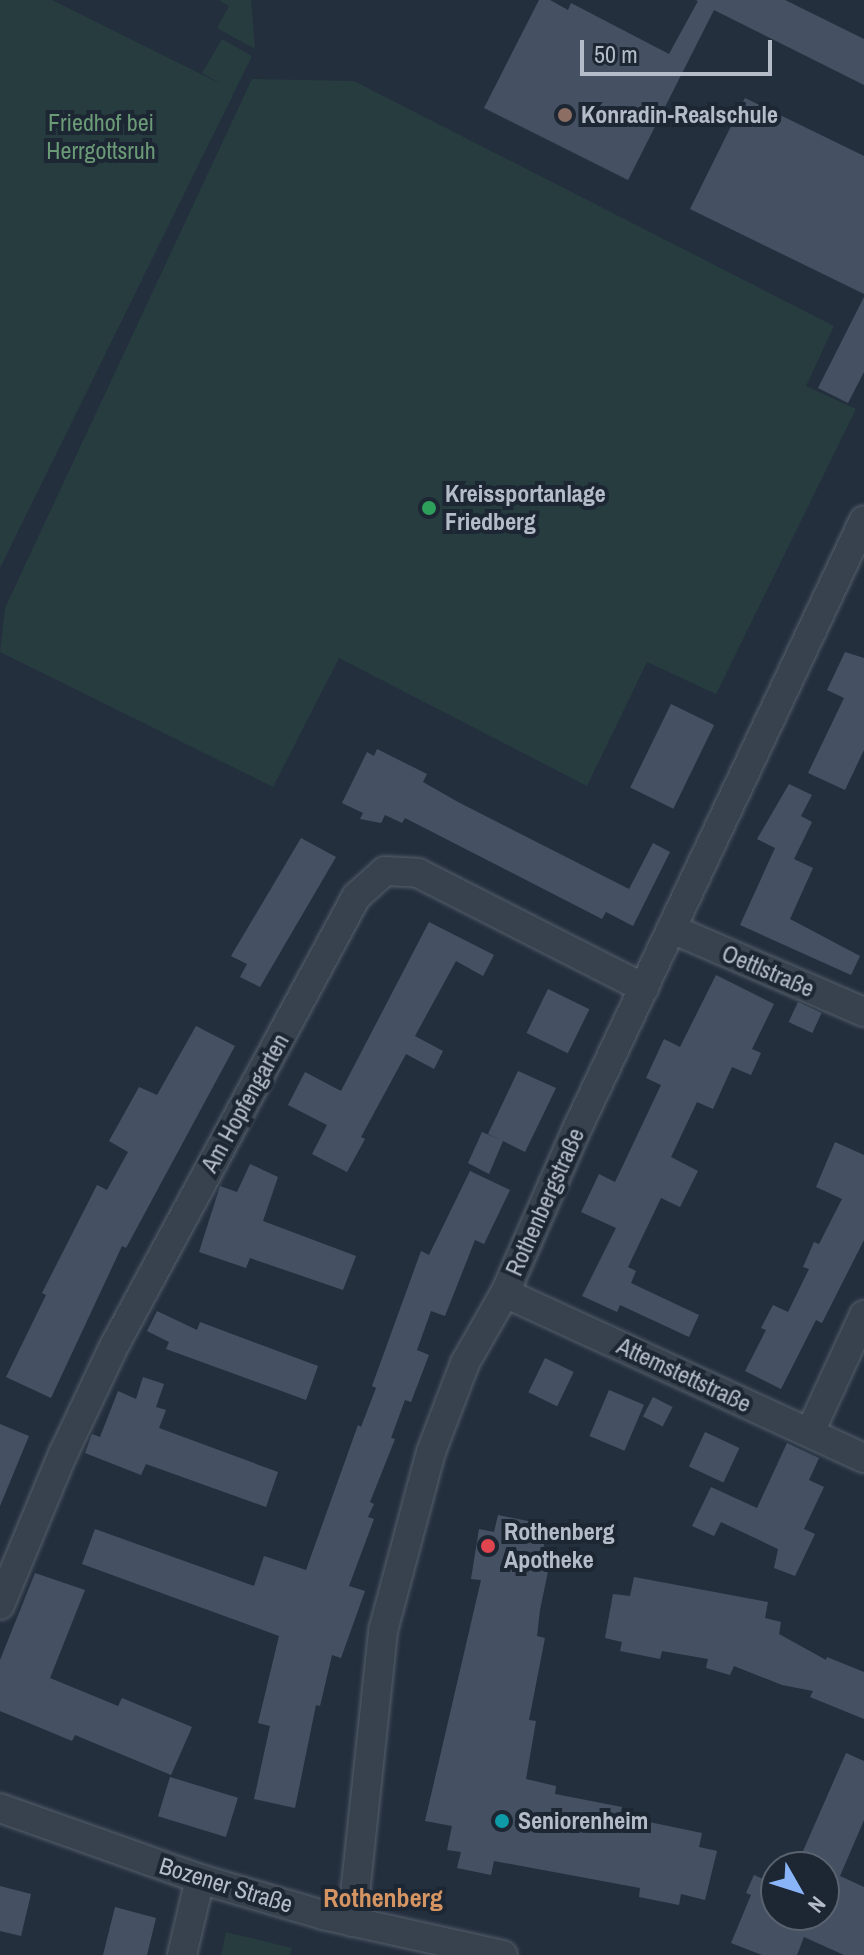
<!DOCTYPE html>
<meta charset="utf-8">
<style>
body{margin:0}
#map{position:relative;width:864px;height:1955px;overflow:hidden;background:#242f3e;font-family:"Archivo Narrow",sans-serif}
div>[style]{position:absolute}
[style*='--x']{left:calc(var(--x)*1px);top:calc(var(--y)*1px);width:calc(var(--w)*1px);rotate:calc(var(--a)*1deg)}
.green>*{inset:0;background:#263c3f}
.building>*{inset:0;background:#455162;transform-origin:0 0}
.roads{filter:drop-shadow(0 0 2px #565f6c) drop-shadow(0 0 2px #565f6c)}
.minor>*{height:28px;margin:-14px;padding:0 14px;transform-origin:14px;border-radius:14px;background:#38414e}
.dots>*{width:22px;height:22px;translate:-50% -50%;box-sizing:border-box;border:4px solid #1d2633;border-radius:50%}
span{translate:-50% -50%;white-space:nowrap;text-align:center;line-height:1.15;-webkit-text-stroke:8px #1d2633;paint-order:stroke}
.poi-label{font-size:24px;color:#b4bcc9;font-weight:700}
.left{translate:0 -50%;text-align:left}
.park-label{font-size:24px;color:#6b9a76}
.street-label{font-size:24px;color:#b4bcc9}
.neighbourhood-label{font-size:26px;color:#d59563;font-weight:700}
.north{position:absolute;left:760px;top:1851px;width:80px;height:80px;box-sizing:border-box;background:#1d2633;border:2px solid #59626f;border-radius:50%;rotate:129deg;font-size:22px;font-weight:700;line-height:32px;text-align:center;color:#b4bcc9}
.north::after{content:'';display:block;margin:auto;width:28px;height:36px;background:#8ab4f8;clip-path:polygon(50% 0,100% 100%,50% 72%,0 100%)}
.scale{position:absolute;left:580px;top:40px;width:192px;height:36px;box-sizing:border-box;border:4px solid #b4bcc9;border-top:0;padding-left:10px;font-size:24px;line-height:28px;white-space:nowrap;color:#b4bcc9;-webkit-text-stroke:6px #1d2633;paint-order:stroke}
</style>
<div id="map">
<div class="green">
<div style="clip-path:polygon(0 0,52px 0,223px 85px,202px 73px,222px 39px,252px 56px,0 568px)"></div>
<div style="clip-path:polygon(219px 0,251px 0,255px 49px,217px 28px,229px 6px)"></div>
<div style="clip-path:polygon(252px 79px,354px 81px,834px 326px,806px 386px,856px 409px,716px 694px,647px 662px,587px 786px,339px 658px,273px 787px,0 652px,5px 608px)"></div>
<div style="clip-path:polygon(226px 1932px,292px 1948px,290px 1955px,221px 1955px)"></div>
</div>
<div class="building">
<div style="clip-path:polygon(539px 0,550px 0,568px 10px,571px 3px,669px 54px,698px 1px,695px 0,785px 0,864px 39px,864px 85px,714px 10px,628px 180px,484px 108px)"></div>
<div style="clip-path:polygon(745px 98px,864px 156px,864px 294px,690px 209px)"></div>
<div style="clip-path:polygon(864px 297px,864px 372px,848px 403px,818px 388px)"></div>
<div style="clip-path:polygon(845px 652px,864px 658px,864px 750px,845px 790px,808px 773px,844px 698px,827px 690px)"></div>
<div style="left:671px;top:704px;width:48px;height:93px;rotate:26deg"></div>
<div style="clip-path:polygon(377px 749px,427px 774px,423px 782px,458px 802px,629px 889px,653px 843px,670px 852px,633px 926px,606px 912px,602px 919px,405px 818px,402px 823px,385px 815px,381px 823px,360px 819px,363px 813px,342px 803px,367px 752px,374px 756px)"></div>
<div style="clip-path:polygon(789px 784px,812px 795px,801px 816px,812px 822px,794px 859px,813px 868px,790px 919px,860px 956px,851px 975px,740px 925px,775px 848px,757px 839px)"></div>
<div style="clip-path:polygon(301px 838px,336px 857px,260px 987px,240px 977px,247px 964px,231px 956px)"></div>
<div style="clip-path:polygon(429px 922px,494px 955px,483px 976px,456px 961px,415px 1036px,443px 1051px,434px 1069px,406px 1054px,361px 1137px,365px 1139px,347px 1172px,312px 1154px,327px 1125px,288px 1105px,305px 1072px,341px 1091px)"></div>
<div style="clip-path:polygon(716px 975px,774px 1004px,752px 1049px,761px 1053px,751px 1075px,732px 1067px,713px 1109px,697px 1102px,671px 1157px,698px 1171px,680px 1207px,661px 1198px,628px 1267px,636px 1271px,631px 1283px,699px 1315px,689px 1337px,620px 1305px,617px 1312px,582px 1296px,616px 1228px,581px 1212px,599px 1174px,615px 1182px,661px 1085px,646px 1078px,664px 1039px,680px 1047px)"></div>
<div style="left:548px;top:989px;width:46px;height:49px;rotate:26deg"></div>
<div style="left:798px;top:1002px;width:26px;height:22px;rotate:25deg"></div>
<div style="clip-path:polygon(196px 1026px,235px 1046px,126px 1248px,122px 1246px,51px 1398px,6px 1377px,46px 1295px,42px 1293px,97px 1185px,107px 1190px,128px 1152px,109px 1141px,139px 1087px,157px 1095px)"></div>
<div style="clip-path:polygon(518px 1071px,556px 1088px,525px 1152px,503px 1141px,489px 1174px,468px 1163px,482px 1132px,501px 1140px,488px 1134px)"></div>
<div style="clip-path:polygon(835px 1142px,864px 1155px,864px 1240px,822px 1323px,816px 1320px,781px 1389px,745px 1371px,766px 1330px,761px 1328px,773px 1305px,788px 1312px,809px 1269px,803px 1267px,814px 1242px,819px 1244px,842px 1199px,816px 1187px)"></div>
<div style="clip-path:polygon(250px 1164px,278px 1177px,263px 1221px,356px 1256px,343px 1290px,250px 1258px,246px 1268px,199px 1252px,220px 1186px,237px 1192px)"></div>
<div style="clip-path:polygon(470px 1171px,510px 1190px,484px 1244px,475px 1240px,445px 1316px,431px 1311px,417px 1350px,429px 1355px,411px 1402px,405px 1400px,391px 1438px,395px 1439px,370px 1502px,374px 1504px,368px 1517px,374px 1519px,349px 1586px,365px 1591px,341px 1658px,332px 1655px,320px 1706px,316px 1705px,295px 1808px,254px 1799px,270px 1726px,258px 1723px,279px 1636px,82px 1564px,95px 1529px,254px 1586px,264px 1556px,306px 1570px,358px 1425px,361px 1427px,376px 1388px,372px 1386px,421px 1251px,429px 1255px)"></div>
<div style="clip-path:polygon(157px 1311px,197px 1330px,200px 1322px,318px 1366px,306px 1400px,166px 1349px,169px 1342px,147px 1331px)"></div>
<div style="left:545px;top:1358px;width:32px;height:38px;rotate:26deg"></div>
<div style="clip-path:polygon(143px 1377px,164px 1384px,156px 1407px,166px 1410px,159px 1428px,278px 1472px,266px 1507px,146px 1464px,141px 1475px,85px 1453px,92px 1434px,100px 1437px,118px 1391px,136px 1399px)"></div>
<div style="left:609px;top:1390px;width:38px;height:50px;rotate:23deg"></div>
<div style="left:653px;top:1397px;width:22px;height:22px;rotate:27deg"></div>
<div style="clip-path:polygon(0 1424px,29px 1436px,0 1506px)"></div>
<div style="left:705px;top:1432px;width:38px;height:38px;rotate:25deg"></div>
<div style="clip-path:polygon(787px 1443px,819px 1458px,809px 1480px,824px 1487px,804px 1529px,815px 1534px,795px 1576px,774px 1568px,778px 1549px,721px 1522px,714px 1536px,692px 1526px,711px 1487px,757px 1508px)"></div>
<div style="clip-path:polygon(498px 1515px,548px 1525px,543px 1550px,552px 1552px,540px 1610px,537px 1636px,545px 1638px,529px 1720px,536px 1721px,526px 1779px,556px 1786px,555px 1794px,622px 1807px,620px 1816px,702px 1833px,699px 1847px,717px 1851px,705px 1900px,681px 1894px,679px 1905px,639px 1897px,640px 1888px,494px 1861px,491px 1875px,457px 1868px,461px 1852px,447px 1850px,452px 1826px,425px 1821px,481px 1580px,471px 1579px,479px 1529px,494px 1532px)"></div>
<div style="clip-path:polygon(35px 1573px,85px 1590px,50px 1678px,118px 1706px,122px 1698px,192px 1727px,171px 1775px,75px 1735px,72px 1741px,0 1711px,0 1660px)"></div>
<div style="clip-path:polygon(634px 1577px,768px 1602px,765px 1618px,781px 1622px,779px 1634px,826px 1660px,827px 1657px,864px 1672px,864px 1719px,810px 1697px,813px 1691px,782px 1685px,734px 1666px,730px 1675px,706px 1668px,708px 1659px,662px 1651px,660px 1659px,620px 1651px,622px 1642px,605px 1638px,613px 1594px,630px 1596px)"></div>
<div style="clip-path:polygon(846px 1753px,864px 1761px,864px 1820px,840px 1876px,864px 1887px,864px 1955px,844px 1955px,804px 1937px,797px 1955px,762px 1955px,731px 1943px,751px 1895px,746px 1893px,754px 1875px,776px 1885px,776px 1915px,824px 1915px,824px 1867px,796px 1867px)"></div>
<div style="left:170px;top:1777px;width:71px;height:41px;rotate:17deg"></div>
<div style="clip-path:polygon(0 1886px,31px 1894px,21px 1936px,0 1931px)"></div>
<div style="clip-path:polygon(115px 1907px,156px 1918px,147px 1955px,103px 1955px)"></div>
</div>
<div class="roads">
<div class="minor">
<div style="--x:672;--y:929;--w:209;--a:23.4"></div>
<div style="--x:505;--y:1293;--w:395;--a:24.7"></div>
<div style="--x:810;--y:1432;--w:129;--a:-65.2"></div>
<div style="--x:0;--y:1605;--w:164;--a:-67.4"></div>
<div style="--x:63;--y:1454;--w:117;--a:-64.7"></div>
<div style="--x:113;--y:1348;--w:512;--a:-61.68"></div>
<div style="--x:356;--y:897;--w:39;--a:-42"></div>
<div style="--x:385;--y:871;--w:33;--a:3"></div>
<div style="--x:418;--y:873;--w:254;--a:27"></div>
<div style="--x:0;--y:1808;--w:212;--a:19.5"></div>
<div style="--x:200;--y:1879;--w:128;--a:16.3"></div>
<div style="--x:323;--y:1915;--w:184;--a:12.5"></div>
<div style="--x:352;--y:1922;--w:293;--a:-83.9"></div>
<div style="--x:383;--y:1631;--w:185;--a:-75"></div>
<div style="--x:431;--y:1452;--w:95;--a:-69.1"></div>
<div style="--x:465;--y:1363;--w:81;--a:-60.3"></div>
<div style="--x:505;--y:1293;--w:177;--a:-66.3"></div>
<div style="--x:576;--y:1131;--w:675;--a:-64.76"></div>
<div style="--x:182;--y:1955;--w:78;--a:-76.7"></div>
</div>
</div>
<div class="dots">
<div style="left:565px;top:115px;background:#8d6e63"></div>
<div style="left:429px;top:508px;background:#2e9e5b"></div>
<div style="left:488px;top:1546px;background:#e0444e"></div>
<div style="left:502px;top:1821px;background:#0f9aa8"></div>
</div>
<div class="poi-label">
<span class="left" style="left:581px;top:115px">Konradin-Realschule</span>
<span class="left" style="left:445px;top:508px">Kreissportanlage<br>Friedberg</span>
<span class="left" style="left:504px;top:1546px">Rothenberg<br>Apotheke</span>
<span class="left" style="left:518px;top:1821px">Seniorenheim</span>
</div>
<div class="park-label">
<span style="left:101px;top:137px">Friedhof bei<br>Herrgottsruh</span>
</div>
<div class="street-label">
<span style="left:768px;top:971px;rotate:23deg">Oettlstraße</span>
<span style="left:245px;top:1103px;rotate:-61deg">Am Hopfengarten</span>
<span style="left:545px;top:1202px;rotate:-66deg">Rothenbergstraße</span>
<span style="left:684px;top:1375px;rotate:25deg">Attemstettstraße</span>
<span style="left:226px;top:1885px;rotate:17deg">Bozener Straße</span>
</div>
<div class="neighbourhood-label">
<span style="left:383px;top:1898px">Rothenberg</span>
</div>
<div class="north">N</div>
<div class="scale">50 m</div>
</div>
